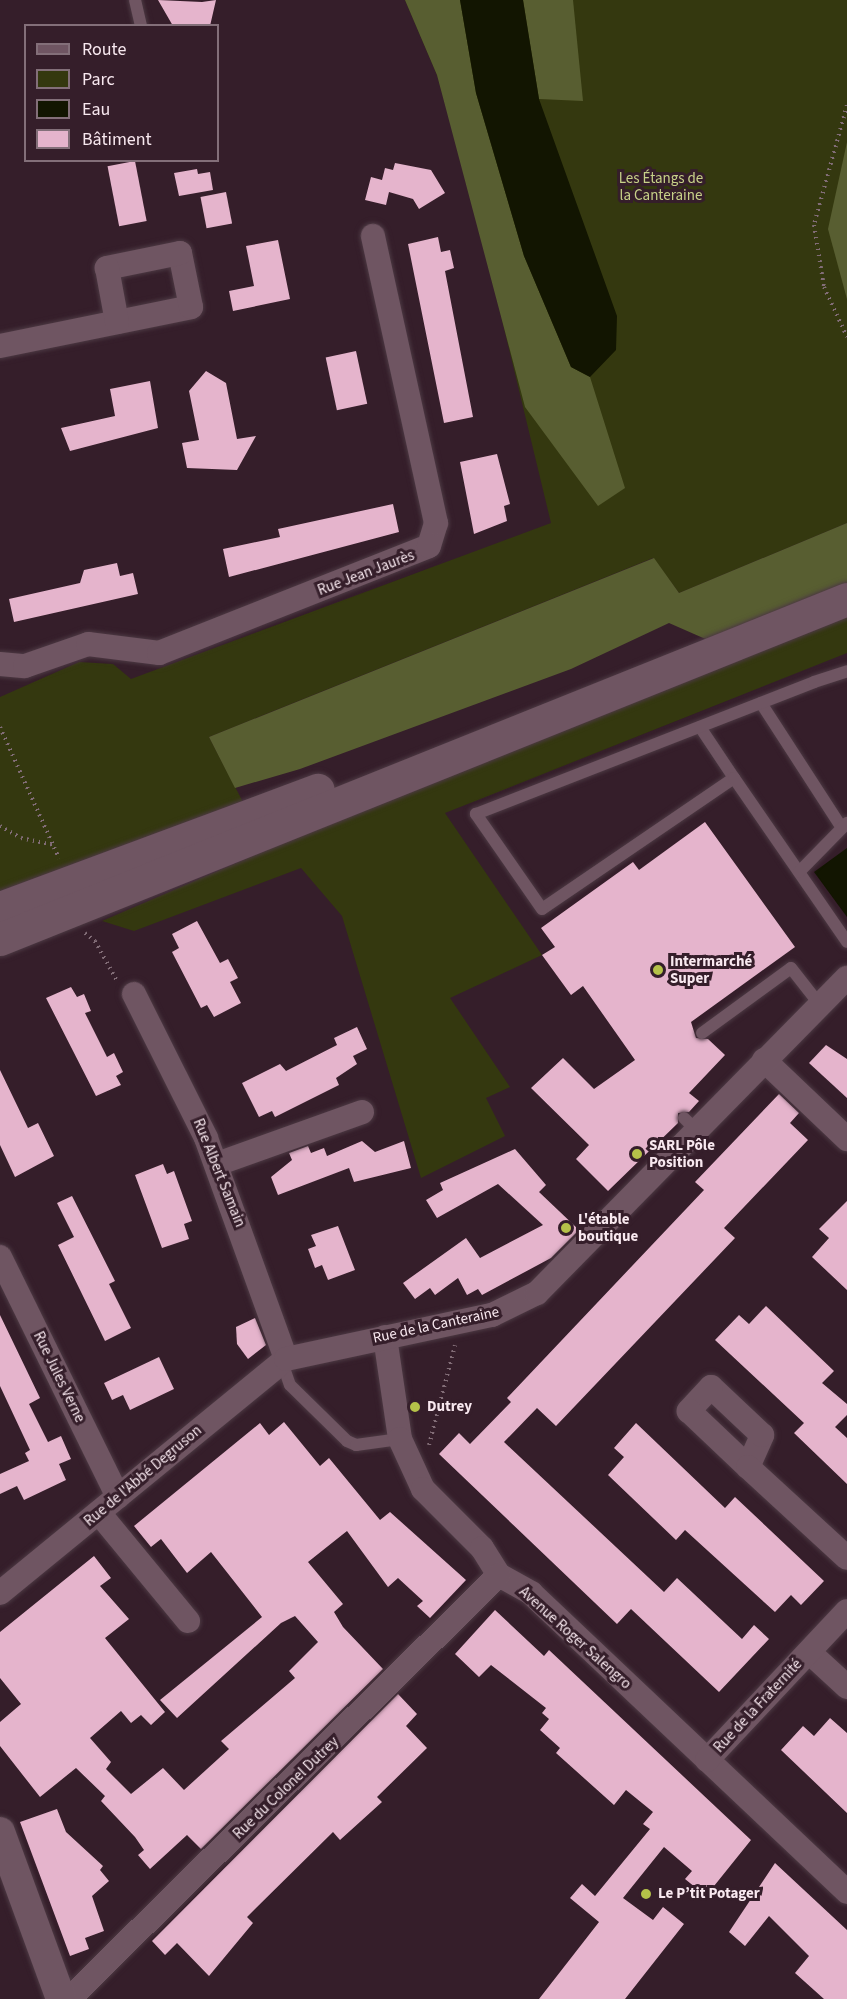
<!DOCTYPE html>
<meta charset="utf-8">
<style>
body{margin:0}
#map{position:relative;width:847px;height:1999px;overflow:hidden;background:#351e2a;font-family:"Source Sans 3",sans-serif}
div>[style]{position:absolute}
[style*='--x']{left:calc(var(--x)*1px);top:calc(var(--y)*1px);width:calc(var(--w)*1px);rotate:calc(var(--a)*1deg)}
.green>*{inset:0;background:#34380f}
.forest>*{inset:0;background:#585e31}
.water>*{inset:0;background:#121501}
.building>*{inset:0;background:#e5b4cc;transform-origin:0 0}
.path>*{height:4px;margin-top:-2px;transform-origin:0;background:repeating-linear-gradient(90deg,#826d77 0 1.5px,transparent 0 6px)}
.roads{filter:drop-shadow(0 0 2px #4c3943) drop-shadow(0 0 2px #4c3943)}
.service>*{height:12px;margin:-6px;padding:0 6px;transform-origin:6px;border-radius:6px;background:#6f5562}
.minor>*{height:24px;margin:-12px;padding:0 12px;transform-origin:12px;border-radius:12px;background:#6f5562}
.tertiary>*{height:30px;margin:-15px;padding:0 15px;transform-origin:15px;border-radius:15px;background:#6f5562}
.secondary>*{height:33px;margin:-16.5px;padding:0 16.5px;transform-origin:16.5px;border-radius:16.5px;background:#6f5562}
.dots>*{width:16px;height:16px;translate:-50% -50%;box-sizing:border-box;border:3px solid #351e2a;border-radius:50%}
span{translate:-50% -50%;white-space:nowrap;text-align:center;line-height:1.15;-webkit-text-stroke:6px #351e2a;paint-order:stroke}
.park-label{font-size:15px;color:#c7d188}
.street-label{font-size:15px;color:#f8e8ef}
.poi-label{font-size:15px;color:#f8e8ef;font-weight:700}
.left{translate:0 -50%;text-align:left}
.legend{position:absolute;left:24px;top:24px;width:195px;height:138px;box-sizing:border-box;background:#351e2a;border:2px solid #836f79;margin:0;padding:8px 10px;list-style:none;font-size:18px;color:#f8e8ef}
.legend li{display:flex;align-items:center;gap:12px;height:30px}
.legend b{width:30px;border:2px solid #836f79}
</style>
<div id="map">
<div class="green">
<div style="clip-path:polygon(405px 0,847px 0,847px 523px,679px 593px,653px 558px,209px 737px,243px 802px,0 891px,0 697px,79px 662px,113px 664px,131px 679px,551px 523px,475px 208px,437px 75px)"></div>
<div style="clip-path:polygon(847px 615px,847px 653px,445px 813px,542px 955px,450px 998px,510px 1087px,486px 1098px,505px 1136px,421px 1178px,342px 916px,301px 868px,134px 931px,102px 921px,487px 755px)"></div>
</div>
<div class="forest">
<div style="clip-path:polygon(405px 0,460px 0,476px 93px,524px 256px,571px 367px,590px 377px,625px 488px,598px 506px,525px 407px,437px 75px)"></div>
<div style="clip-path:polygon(523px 0,573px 0,583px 101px,539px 99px)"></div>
<div style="clip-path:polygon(847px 142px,847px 299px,828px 229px)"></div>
<div style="clip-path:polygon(847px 523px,847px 586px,710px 641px,669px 623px,571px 669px,300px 769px,235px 788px,209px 737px,654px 558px,679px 593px)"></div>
</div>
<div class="water">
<div style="clip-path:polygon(460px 0,523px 0,539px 99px,617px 316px,616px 350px,590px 377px,571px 367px,524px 256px,476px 93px)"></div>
<div style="clip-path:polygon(847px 848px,847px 917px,814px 872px)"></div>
</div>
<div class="building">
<div style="clip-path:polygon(158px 0,202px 2px,216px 0,210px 26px,173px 26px)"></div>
<div style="left:135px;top:161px;width:61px;height:28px;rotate:79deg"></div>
<div style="clip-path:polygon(395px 163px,431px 170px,445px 193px,419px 209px,413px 199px,389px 192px,386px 205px,365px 200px,371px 177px,382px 180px,385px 168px,393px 170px)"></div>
<div style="clip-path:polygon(197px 169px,198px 174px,210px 172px,213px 190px,179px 196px,174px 173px)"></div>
<div style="left:226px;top:192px;width:32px;height:26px;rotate:79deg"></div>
<div style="clip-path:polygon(438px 237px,441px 252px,450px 250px,454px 268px,445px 271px,473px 417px,444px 423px,408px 244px)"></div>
<div style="clip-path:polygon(278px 240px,290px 299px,233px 311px,229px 291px,254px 286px,246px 246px)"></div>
<div style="left:356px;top:351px;width:54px;height:31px;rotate:78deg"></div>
<div style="clip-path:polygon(206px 371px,226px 383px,237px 439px,256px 436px,237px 470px,187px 468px,182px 443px,199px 440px,189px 391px)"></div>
<div style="clip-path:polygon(150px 381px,158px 428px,70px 451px,61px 428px,115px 416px,110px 389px)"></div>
<div style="clip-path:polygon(497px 454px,510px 504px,504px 506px,507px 521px,474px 534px,460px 462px)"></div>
<div style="clip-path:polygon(393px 504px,399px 532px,229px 577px,223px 549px,280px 537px,278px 529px)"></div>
<div style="clip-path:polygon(117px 563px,120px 576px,133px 573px,138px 594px,14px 622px,9px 599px,80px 583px,84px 570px)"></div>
<div style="clip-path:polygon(705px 822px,795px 947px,691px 1022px,696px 1038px,708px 1039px,725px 1055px,689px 1093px,699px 1101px,689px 1112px,678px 1113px,678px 1123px,608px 1191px,576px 1159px,589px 1145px,531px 1088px,563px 1058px,594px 1089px,635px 1060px,583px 986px,571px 995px,542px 955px,555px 947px,541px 928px,633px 862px,639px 870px)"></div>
<div style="clip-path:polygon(197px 921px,220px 963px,228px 959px,238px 978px,230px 982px,241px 1003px,214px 1017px,207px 1005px,201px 1008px,172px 952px,179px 948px,172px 934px)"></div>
<div style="clip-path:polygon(71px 987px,77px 997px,84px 994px,91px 1011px,85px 1013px,107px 1057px,114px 1053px,123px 1072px,116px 1076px,121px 1085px,96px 1096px,46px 998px)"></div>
<div style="clip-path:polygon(357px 1027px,367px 1049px,353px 1056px,357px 1064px,336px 1078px,339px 1085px,275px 1117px,272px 1111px,259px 1117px,242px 1083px,280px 1064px,286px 1071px,337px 1045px,334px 1038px)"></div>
<div style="clip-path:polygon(826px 1045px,847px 1059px,847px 1098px,809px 1063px)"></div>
<div style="clip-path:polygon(0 1070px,28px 1128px,38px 1123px,54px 1156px,15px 1177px,0 1145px)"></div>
<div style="clip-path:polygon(779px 1094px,799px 1113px,790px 1123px,808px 1140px,724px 1228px,735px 1238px,556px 1426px,537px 1408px,504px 1442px,664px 1592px,677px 1578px,742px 1639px,754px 1625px,769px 1639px,719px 1692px,631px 1609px,617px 1624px,439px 1454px,459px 1433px,470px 1444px,511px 1402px,507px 1398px,704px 1190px,695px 1182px)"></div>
<div style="clip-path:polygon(362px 1141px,375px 1152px,404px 1141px,411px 1168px,354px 1182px,349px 1168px,278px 1195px,271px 1177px,292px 1160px,289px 1153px,308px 1146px,311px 1153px,324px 1148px,327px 1156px)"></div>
<div style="clip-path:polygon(515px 1149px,546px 1185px,539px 1192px,579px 1230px,551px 1258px,482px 1295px,478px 1289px,467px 1295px,458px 1278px,435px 1295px,430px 1288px,415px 1299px,403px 1283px,466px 1238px,480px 1258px,543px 1225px,498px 1184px,437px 1218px,426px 1200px,443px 1190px,440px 1183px)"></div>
<div style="clip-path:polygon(163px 1164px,167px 1174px,174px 1171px,192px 1221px,184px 1224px,189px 1239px,162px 1248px,135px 1175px)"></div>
<div style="clip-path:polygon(72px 1196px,115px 1281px,109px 1284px,131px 1328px,105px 1341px,58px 1245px,74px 1237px,57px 1203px)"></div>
<div style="clip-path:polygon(847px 1201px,847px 1290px,812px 1257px,829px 1238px,819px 1229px)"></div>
<div style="clip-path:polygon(338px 1226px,355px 1270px,328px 1280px,322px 1265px,315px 1268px,308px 1249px,316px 1246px,311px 1235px)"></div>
<div style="clip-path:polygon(766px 1306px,834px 1371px,822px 1383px,847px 1404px,847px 1415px,835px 1427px,847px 1438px,847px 1484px,794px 1433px,804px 1423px,715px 1340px,739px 1315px,749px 1324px)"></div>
<div style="clip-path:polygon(0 1315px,40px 1398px,29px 1404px,48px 1442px,61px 1436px,71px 1459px,59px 1464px,66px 1480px,24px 1500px,17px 1486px,0 1494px,0 1474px,29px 1461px,25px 1453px,30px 1450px,0 1386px)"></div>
<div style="clip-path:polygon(255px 1318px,266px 1345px,248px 1359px,237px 1344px,236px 1327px)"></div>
<div style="clip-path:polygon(159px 1357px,174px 1389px,130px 1410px,123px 1395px,112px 1400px,104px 1383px)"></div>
<div style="clip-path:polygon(284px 1422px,320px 1466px,329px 1458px,380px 1520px,390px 1512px,466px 1580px,430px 1618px,417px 1606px,423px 1601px,398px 1578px,388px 1587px,347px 1531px,308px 1562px,343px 1604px,334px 1612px,343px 1627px,383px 1669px,201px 1849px,187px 1835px,150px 1869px,138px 1855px,144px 1850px,135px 1837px,101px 1801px,105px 1796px,76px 1768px,40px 1797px,0 1746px,0 1722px,21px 1704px,0 1678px,0 1632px,94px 1556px,111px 1578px,100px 1586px,129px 1619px,105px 1638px,165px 1712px,151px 1725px,141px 1715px,131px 1723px,121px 1711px,90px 1738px,111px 1762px,106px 1769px,131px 1794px,163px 1768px,184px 1790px,229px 1749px,221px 1741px,295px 1678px,289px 1671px,318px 1642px,295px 1616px,281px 1623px,177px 1718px,160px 1700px,262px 1617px,211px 1552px,187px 1573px,161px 1539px,151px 1547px,134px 1526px,260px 1423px,269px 1435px)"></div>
<div style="clip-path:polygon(636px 1423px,725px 1508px,735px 1497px,824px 1581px,801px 1605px,791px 1595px,775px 1612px,685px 1530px,676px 1540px,608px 1475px,624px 1457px,614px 1448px)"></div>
<div style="clip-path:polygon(495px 1610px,544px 1656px,549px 1650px,751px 1840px,706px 1896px,685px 1879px,692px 1871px,664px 1847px,623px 1898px,653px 1920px,663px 1907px,684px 1924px,625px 1999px,539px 1999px,599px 1922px,570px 1898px,582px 1884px,595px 1896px,650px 1829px,643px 1824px,653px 1812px,626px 1790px,614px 1805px,556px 1753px,560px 1748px,540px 1730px,549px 1719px,542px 1713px,546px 1708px,491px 1665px,479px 1677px,455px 1654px)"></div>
<div style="clip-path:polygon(398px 1694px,417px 1714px,406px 1726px,427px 1748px,377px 1797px,382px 1802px,340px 1840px,333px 1832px,247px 1917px,253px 1923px,209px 1976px,177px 1943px,165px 1955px,152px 1941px)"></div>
<div style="clip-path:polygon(830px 1718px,847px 1733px,847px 1813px,781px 1750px,803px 1726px,814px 1736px)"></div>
<div style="clip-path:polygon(57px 1809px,66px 1832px,103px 1866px,100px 1870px,109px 1881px,92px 1896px,104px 1931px,85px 1938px,89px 1949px,70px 1956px,20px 1822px)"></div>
<div style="clip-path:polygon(775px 1863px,847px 1930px,847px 1999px,824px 1999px,795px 1973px,809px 1956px,769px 1916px,745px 1946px,729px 1932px)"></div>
</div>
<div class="path">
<div style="--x:847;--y:105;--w:124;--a:105.4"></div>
<div style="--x:814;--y:225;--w:63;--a:80.8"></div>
<div style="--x:824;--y:287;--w:55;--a:65.3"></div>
<div style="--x:0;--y:727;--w:144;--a:65.8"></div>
<div style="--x:0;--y:826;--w:24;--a:30"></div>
<div style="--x:21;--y:838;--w:33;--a:12"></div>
<div style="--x:85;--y:933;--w:13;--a:39"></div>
<div style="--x:95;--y:941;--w:46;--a:61.2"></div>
<div style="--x:429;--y:1445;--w:103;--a:-75.4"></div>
</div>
<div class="roads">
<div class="service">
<div style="--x:135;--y:0;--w:27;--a:77"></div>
<div style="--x:761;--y:703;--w:149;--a:57.1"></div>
<div style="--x:700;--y:727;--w:61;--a:56.3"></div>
<div style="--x:734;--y:778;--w:232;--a:145.7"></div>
<div style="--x:542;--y:909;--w:116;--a:-124.8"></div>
<div style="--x:476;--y:814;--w:363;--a:-21.3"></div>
<div style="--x:814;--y:682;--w:35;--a:-18"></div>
<div style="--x:734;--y:778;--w:199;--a:55.4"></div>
<div style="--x:799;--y:872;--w:69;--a:-45.6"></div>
<div style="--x:702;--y:1033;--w:110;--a:-36.1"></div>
<div style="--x:791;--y:968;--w:47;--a:51.9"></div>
<div style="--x:684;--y:1118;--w:16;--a:45"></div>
<div style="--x:282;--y:1362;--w:24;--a:71"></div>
<div style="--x:290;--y:1385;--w:80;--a:44.5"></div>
<div style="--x:347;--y:1441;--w:10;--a:24"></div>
<div style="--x:356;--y:1445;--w:44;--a:-7.8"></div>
</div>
<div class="minor">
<div style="--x:0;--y:346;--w:195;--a:-11.5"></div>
<div style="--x:191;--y:307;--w:55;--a:-101.5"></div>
<div style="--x:180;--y:253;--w:75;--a:168.4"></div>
<div style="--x:107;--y:268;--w:55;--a:79.5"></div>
<div style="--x:0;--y:664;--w:25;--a:5"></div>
<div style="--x:25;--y:666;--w:67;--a:-19.2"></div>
<div style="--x:88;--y:644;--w:72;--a:7.2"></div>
<div style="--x:159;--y:653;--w:290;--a:-21.6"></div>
<div style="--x:429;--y:546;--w:24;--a:-73"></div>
<div style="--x:436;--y:523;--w:294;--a:-102.4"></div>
<div style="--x:134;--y:994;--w:161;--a:63.4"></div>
<div style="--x:206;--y:1138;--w:235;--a:70.1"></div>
<div style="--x:764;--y:1060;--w:115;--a:43.6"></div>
<div style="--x:217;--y:1164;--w:154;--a:-19.7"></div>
<div style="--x:0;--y:1257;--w:267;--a:63.8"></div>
<div style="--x:385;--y:1337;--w:103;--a:81.6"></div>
<div style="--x:400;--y:1439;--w:55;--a:65.3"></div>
<div style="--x:423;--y:1489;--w:83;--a:45"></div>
<div style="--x:482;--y:1548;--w:32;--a:58"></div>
<div style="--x:499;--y:1575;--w:37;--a:29"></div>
<div style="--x:531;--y:1593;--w:435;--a:43.4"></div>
<div style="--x:748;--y:1467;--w:35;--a:-66"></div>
<div style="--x:762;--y:1435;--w:70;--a:-136.7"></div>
<div style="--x:711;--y:1387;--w:33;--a:133"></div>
<div style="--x:689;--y:1411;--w:81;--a:43.5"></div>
<div style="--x:748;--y:1467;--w:134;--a:42.6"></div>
<div style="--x:99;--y:1513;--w:140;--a:50.5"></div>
<div style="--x:0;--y:1593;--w:370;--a:-39.3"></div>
<div style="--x:286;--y:1359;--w:211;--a:-12.1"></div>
<div style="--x:492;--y:1315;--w:50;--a:-26.1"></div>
<div style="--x:537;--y:1293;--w:442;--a:-45.5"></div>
<div style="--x:809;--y:1652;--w:52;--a:42.6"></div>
<div style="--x:707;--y:1760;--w:204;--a:-46.8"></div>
<div style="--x:69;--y:1999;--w:604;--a:-44.6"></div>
</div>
<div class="tertiary">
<div style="--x:0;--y:1832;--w:178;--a:69.9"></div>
</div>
<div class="secondary">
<div style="--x:0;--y:908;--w:339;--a:-20.4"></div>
<div style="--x:0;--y:939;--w:913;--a:-21.87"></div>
</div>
</div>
<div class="dots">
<div style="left:658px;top:970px;background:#b5c249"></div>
<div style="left:637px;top:1154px;background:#b5c249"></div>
<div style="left:566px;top:1228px;background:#b5c249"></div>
<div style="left:415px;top:1407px;background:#b5c249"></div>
<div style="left:646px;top:1894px;background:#b5c249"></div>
</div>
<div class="park-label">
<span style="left:661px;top:187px">Les Étangs de<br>la Canteraine</span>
</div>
<div class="street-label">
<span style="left:366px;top:573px;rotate:-21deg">Rue Jean Jaurès</span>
<span style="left:219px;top:1173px;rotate:68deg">Rue Albert Samain</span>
<span style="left:436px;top:1325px;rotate:-12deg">Rue de la Canteraine</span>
<span style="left:59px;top:1377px;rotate:64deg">Rue Jules Verne</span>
<span style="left:143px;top:1476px;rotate:-40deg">Rue de l'Abbé Degruson</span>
<span style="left:575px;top:1638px;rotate:42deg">Avenue Roger Salengro</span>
<span style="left:758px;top:1706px;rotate:-47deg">Rue de la Fraternité</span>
<span style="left:286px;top:1788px;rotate:-44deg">Rue du Colonel Dutrey</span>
</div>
<div class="poi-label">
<span class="left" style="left:670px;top:970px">Intermarché<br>Super</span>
<span class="left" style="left:649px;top:1154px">SARL Pôle<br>Position</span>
<span class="left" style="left:578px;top:1228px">L'étable<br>boutique</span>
<span class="left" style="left:427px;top:1407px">Dutrey</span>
<span class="left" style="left:658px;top:1894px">Le P’tit Potager</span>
</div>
<ul class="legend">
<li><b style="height:8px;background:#6f5562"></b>Route</li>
<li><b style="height:16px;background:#34380f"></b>Parc</li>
<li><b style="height:16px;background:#121501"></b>Eau</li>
<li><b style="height:16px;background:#e5b4cc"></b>Bâtiment</li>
</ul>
</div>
